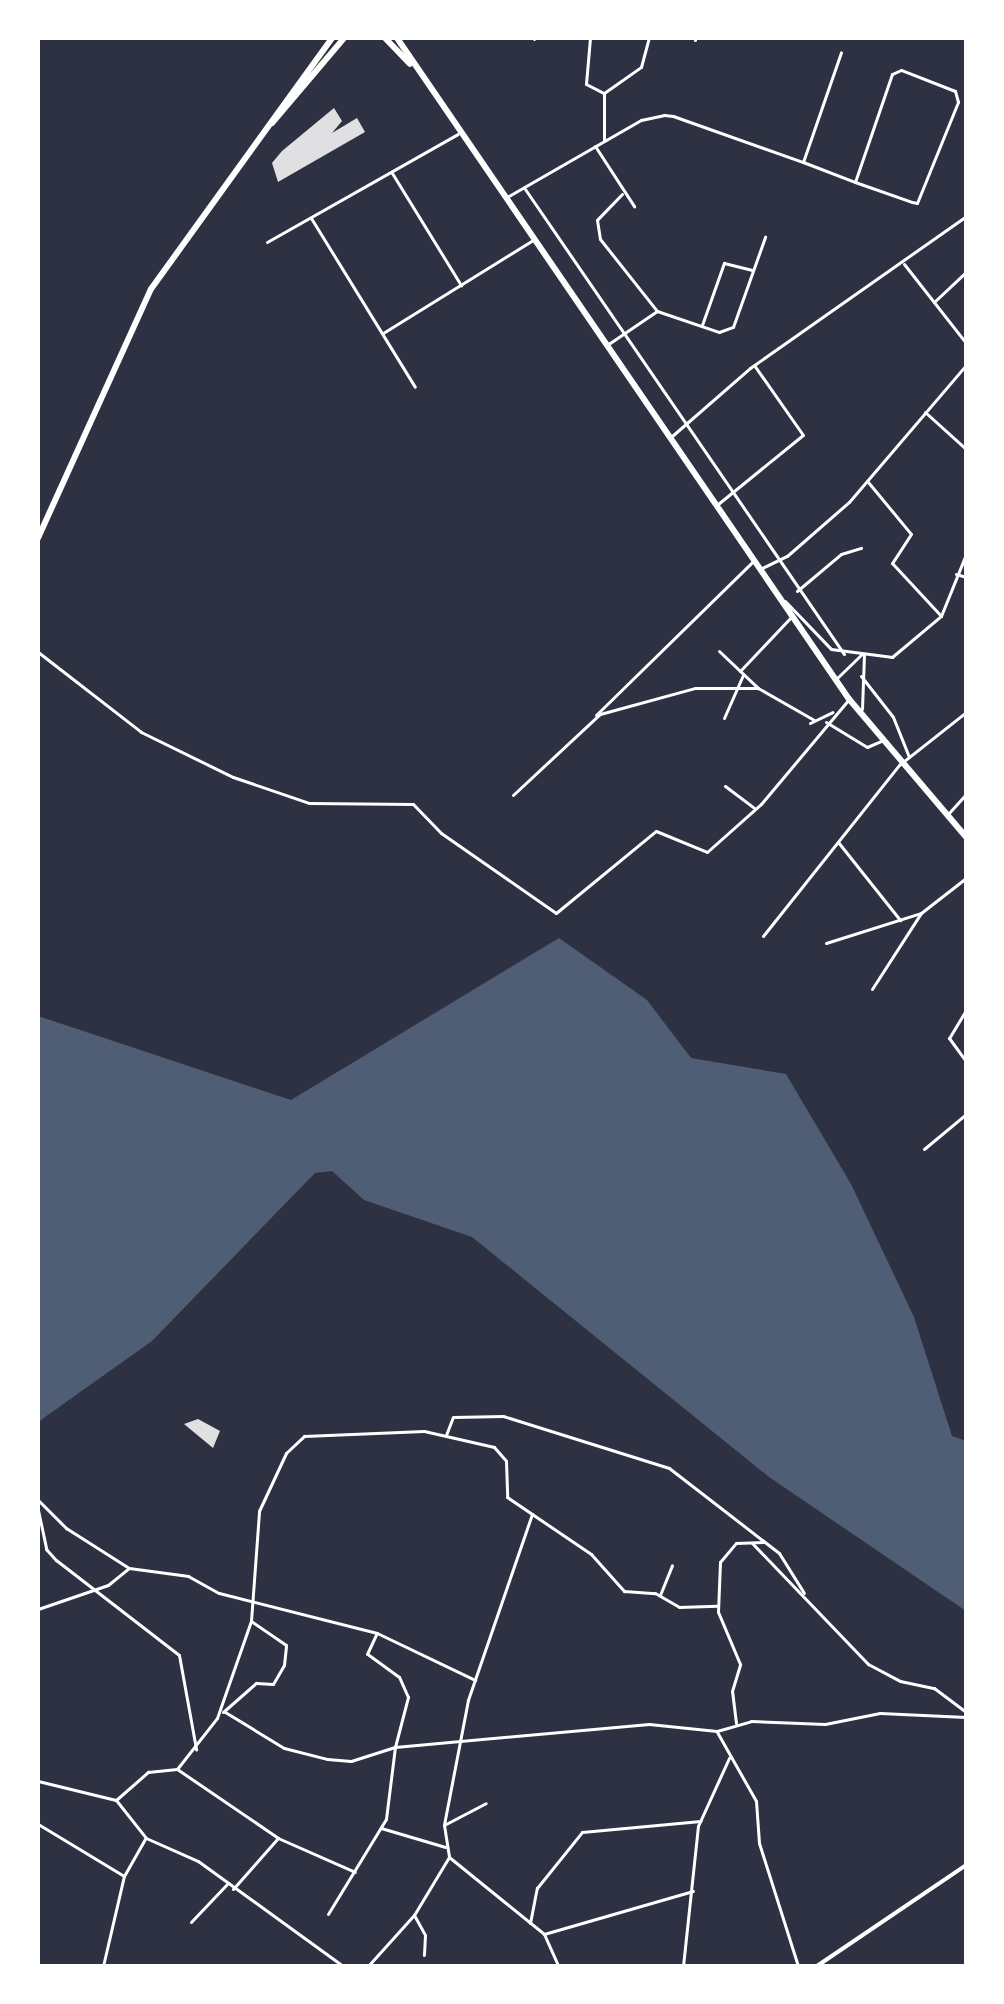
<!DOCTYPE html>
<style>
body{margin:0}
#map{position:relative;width:1004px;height:2004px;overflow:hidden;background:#2d3142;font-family:"Open Sans",sans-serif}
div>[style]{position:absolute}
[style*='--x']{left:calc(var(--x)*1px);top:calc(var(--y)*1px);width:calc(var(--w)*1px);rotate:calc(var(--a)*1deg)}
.water>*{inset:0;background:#4f5d75}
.building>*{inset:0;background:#e0e0e3}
.minor>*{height:3px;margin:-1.5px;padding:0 1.5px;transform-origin:1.5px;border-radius:1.5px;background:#fff}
.tertiary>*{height:4px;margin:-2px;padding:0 2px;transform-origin:2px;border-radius:2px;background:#fff}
.trunk>*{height:6px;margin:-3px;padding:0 3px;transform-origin:3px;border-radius:3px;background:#fff}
span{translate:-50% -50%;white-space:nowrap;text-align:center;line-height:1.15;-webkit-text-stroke:6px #fff;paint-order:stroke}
.frame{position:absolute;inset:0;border:40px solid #fff;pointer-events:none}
</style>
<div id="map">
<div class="water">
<div style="clip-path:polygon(559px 938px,647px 1000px,691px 1058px,786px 1074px,851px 1184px,914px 1317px,952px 1436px,966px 1441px,966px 1611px,769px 1477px,472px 1237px,364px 1200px,332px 1171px,315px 1173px,152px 1341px,38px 1422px,38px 1016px,291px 1100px)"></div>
</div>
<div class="building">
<div style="clip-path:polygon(334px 108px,342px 121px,332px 133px,357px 118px,365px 132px,278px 182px,272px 163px,282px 151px)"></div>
<div style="clip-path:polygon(198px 1419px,220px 1431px,213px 1448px,184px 1424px)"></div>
</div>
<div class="minor">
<div style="--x:590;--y:38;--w:46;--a:95"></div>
<div style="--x:586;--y:84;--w:20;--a:27"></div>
<div style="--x:534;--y:39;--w:1;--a:-45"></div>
<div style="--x:695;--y:40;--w:2;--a:-90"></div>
<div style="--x:604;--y:141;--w:48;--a:-90"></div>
<div style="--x:604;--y:93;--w:45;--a:-35.1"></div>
<div style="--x:641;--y:67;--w:30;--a:-75"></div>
<div style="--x:595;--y:146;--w:72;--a:57"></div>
<div style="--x:803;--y:162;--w:116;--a:-70.9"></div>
<div style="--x:392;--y:173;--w:132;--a:58.4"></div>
<div style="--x:525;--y:189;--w:564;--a:55.55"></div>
<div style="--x:622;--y:194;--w:36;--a:134"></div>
<div style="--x:597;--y:220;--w:19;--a:81"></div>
<div style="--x:600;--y:239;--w:92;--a:51.6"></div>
<div style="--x:657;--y:311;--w:65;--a:18.7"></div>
<div style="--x:719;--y:332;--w:15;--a:-20"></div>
<div style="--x:733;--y:327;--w:96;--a:-70.4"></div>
<div style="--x:507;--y:197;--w:155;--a:-29.9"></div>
<div style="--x:641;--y:120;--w:24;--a:-12"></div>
<div style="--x:664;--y:115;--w:9;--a:6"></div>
<div style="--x:673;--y:116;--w:138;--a:19.5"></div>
<div style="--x:803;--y:162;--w:56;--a:21"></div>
<div style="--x:855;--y:182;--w:60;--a:19.3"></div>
<div style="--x:912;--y:202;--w:5;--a:11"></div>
<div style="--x:917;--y:203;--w:109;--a:-67.9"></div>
<div style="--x:958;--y:102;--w:11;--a:-105"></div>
<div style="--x:955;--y:91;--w:58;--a:-158.7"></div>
<div style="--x:901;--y:70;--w:10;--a:156"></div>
<div style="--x:892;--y:74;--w:114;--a:108.9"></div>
<div style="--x:311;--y:218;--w:198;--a:58.4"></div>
<div style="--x:267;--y:242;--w:219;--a:-29.5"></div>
<div style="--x:904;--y:264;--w:100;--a:51.9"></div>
<div style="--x:934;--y:302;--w:44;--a:-43.2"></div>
<div style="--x:702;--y:325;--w:66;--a:-70.5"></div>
<div style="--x:724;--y:263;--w:30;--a:14"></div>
<div style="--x:383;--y:333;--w:176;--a:-31.8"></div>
<div style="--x:607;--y:345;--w:60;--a:-34.2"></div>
<div style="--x:925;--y:412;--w:55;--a:42.1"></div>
<div style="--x:672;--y:436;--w:103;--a:-41.1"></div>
<div style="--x:750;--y:368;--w:264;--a:-35.1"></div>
<div style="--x:868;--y:482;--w:67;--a:50.4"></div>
<div style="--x:911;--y:534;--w:35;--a:123"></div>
<div style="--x:892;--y:563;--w:72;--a:47.2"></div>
<div style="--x:718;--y:504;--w:109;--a:-39.1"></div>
<div style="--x:803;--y:435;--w:85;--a:-125"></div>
<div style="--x:760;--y:569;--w:30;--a:-26"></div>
<div style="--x:787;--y:556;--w:82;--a:-41.1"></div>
<div style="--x:849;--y:502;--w:180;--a:-49.5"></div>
<div style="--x:956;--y:574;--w:10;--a:17"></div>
<div style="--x:797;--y:591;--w:57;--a:-40.1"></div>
<div style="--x:841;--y:554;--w:21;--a:-17"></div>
<div style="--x:785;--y:601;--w:66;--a:46.2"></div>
<div style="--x:831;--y:649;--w:62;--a:7.5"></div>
<div style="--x:892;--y:657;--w:64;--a:-39.9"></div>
<div style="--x:941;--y:616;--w:67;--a:-68"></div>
<div style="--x:719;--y:651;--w:54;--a:43.5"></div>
<div style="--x:758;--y:688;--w:64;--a:29.7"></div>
<div style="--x:38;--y:652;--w:130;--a:37.8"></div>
<div style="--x:141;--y:732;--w:102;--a:26.1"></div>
<div style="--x:233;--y:777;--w:80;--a:18.9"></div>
<div style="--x:309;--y:803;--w:104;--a:0.6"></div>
<div style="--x:413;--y:804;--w:40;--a:46"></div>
<div style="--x:441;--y:833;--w:140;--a:34.8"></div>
<div style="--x:556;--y:913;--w:129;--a:-39.4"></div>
<div style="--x:656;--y:831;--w:55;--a:22.4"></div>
<div style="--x:707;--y:852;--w:72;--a:-41.6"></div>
<div style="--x:761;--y:804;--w:137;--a:-50"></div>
<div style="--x:740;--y:671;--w:74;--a:-46.6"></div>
<div style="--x:861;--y:676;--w:52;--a:52"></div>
<div style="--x:893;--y:717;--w:43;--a:68.2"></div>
<div style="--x:836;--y:679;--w:36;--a:-44"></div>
<div style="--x:862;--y:709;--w:55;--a:-87.9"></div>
<div style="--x:596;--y:715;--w:220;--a:-44.4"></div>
<div style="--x:724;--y:718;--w:47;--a:-66.2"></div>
<div style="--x:826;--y:722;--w:48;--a:31.4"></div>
<div style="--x:867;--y:747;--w:15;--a:-23"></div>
<div style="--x:810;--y:723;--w:25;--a:-26"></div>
<div style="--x:725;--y:786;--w:36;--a:37"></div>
<div style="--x:513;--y:795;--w:119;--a:-43"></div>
<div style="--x:600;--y:714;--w:98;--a:-15.3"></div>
<div style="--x:695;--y:688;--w:63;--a:0"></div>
<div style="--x:948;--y:814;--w:27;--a:-48"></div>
<div style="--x:838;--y:842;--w:100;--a:51.5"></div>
<div style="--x:763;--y:936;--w:218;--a:-51.5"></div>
<div style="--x:899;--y:765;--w:85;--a:-38.3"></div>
<div style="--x:826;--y:943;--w:100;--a:-17.5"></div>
<div style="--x:872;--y:989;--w:90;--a:-57.2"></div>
<div style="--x:921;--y:913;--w:57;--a:-37.9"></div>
<div style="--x:966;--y:1010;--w:33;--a:121"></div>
<div style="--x:949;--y:1038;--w:29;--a:54"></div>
<div style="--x:924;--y:1149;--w:55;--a:-39.8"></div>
<div style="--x:446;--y:1435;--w:19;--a:-69"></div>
<div style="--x:453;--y:1417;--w:50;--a:-1.1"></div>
<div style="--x:503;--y:1416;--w:174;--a:17.4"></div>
<div style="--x:669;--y:1468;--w:139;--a:37.7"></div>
<div style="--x:779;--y:1553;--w:47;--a:58"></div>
<div style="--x:38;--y:1500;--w:40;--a:45"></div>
<div style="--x:66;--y:1528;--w:75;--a:32.4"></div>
<div style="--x:129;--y:1568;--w:60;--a:7.7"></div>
<div style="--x:188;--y:1576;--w:35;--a:29"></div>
<div style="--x:219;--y:1593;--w:163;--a:14.2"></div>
<div style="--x:377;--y:1633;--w:109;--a:25.6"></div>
<div style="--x:38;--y:1510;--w:40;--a:78"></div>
<div style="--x:46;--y:1549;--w:15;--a:48"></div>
<div style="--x:56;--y:1560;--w:155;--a:37.7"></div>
<div style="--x:179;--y:1655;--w:96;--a:79.7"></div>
<div style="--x:532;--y:1514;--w:197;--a:109"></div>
<div style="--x:468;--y:1700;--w:127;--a:100.9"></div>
<div style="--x:444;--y:1825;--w:32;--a:81"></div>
<div style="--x:449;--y:1857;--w:122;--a:39"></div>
<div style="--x:544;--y:1934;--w:35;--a:66"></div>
<div style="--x:752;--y:1543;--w:168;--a:46.2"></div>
<div style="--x:868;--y:1664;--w:36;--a:28"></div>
<div style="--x:900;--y:1681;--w:35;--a:12"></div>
<div style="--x:934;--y:1688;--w:40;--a:37"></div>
<div style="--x:660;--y:1595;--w:32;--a:-68"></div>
<div style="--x:38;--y:1609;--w:74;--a:-18.9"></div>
<div style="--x:108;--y:1585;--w:26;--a:-39"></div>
<div style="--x:223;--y:1712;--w:44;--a:-41.3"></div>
<div style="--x:256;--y:1683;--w:17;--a:3"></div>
<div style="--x:273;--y:1684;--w:22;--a:-60"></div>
<div style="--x:284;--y:1665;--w:20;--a:-84"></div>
<div style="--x:286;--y:1645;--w:42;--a:-145.6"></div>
<div style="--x:225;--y:1712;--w:69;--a:31.4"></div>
<div style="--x:284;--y:1748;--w:44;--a:14.3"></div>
<div style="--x:327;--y:1759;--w:24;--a:5"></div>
<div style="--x:351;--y:1761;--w:46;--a:-17.7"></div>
<div style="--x:395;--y:1747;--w:52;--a:-75.4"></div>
<div style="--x:408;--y:1697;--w:22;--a:-114"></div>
<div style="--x:399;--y:1677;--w:39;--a:-144"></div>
<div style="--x:367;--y:1654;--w:23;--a:-65"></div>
<div style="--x:736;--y:1723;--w:32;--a:-97"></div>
<div style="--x:732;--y:1691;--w:28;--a:-73"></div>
<div style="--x:740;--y:1664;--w:56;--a:-112.9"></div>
<div style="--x:718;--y:1612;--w:50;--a:-87.7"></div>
<div style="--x:720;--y:1562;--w:25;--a:-50"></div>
<div style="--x:736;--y:1543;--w:28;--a:-2"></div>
<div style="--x:717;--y:1732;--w:79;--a:60.5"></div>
<div style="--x:756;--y:1801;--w:42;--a:85.9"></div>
<div style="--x:759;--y:1843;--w:129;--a:72.4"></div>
<div style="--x:177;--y:1769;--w:122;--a:34.3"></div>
<div style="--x:278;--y:1838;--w:84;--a:23.8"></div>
<div style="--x:38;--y:1781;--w:80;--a:13.7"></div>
<div style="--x:116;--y:1800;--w:48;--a:51.7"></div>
<div style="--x:146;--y:1838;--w:57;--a:23.9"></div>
<div style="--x:198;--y:1861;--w:179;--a:35.9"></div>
<div style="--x:116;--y:1800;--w:43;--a:-41.2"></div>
<div style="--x:148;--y:1772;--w:29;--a:-6"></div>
<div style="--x:177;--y:1769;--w:65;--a:-51.9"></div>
<div style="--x:217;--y:1718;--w:103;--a:-70.7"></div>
<div style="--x:251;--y:1621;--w:110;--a:-85.8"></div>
<div style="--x:259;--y:1511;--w:64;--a:-65"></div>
<div style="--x:286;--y:1453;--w:25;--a:-43"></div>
<div style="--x:304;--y:1436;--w:120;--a:-2.4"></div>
<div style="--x:424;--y:1431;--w:72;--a:12.9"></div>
<div style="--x:494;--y:1447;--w:18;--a:49"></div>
<div style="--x:506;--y:1461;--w:36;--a:88"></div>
<div style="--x:507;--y:1497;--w:102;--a:34.2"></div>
<div style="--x:591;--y:1554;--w:50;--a:48.3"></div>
<div style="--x:624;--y:1591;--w:31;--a:4"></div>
<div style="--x:655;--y:1593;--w:28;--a:30"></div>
<div style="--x:679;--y:1607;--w:38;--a:-2"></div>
<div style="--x:38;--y:1824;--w:100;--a:31.2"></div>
<div style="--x:444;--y:1825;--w:47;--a:-27.6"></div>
<div style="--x:381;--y:1828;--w:67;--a:16.5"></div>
<div style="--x:233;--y:1889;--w:68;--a:-48.6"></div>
<div style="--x:328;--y:1914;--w:111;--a:-58.6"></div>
<div style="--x:386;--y:1819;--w:73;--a:-82.9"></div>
<div style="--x:395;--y:1747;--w:255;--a:-5.2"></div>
<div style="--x:649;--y:1724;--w:68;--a:5.9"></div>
<div style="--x:717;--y:1731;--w:35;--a:-16"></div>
<div style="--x:751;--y:1721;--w:74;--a:2.3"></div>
<div style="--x:825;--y:1724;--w:56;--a:-11.3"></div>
<div style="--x:880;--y:1713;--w:86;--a:2.7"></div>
<div style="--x:414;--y:1915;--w:23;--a:61"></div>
<div style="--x:425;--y:1935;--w:20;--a:93"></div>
<div style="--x:191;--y:1922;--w:52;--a:-46.5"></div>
<div style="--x:530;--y:1923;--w:36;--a:-79"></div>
<div style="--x:537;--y:1888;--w:72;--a:-51.2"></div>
<div style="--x:582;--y:1832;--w:119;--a:-5.3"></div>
<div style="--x:544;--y:1934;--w:155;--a:-16.1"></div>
<div style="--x:103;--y:1966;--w:92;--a:-76.9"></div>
<div style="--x:124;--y:1876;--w:43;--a:-60.4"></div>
<div style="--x:368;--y:1966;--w:69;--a:-48"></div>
<div style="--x:414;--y:1915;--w:68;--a:-58.9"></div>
<div style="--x:683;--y:1966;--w:141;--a:-83.9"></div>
<div style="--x:698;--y:1826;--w:75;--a:-65.5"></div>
</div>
<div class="tertiary">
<div style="--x:817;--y:1966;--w:180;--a:-34.1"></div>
</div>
<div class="trunk">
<div style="--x:385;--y:38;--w:36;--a:46"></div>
<div style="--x:397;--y:38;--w:801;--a:55.64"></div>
<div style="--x:849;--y:699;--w:181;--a:49.7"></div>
<div style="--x:272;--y:123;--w:111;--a:-49.7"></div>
<div style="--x:38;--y:538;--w:273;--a:-65.6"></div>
<div style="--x:151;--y:289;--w:309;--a:-54.2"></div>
</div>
<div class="frame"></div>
</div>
